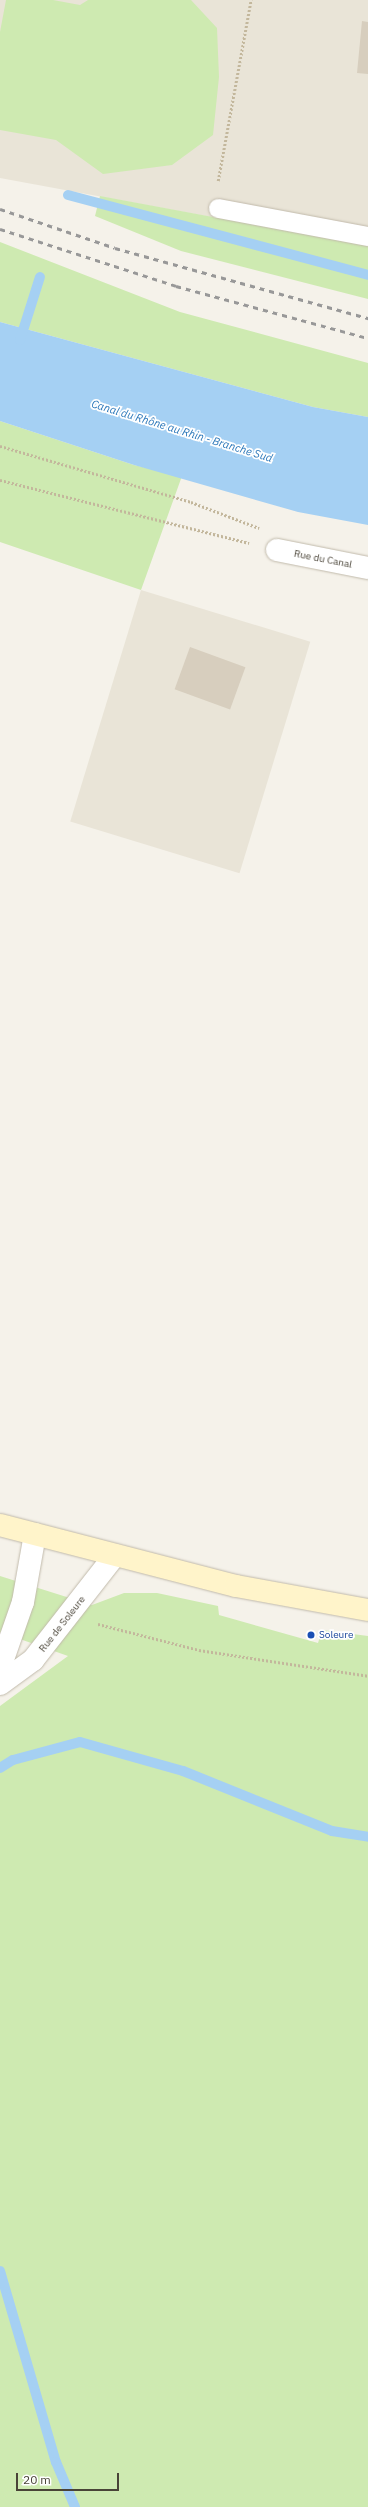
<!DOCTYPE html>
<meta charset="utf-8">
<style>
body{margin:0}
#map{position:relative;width:368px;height:2507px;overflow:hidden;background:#f5f2ea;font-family:"IBM Plex Sans",sans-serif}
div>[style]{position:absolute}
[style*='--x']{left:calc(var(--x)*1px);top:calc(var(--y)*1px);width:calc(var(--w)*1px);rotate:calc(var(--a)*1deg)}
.residential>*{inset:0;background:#e9e4d7;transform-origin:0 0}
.green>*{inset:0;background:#ceeab1}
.water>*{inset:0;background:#a5d0f3}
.stream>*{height:10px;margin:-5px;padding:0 5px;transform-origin:5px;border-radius:5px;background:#a5d0f3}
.building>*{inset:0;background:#d7cebe;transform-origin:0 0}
.path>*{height:2.5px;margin-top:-1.25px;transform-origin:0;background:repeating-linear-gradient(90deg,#c3b79c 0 2px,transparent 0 4px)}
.roads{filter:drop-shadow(0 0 1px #c1baab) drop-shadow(0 0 1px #c1baab)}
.lane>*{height:19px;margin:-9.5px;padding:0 9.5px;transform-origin:9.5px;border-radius:9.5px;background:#fff}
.street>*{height:22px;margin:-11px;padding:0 11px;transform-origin:11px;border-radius:11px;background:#fff}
.secondary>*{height:22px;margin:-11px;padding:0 11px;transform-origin:11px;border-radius:11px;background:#fff4ca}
.rail>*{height:3px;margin-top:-1.5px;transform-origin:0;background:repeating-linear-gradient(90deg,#989898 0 5px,transparent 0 10px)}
.dots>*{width:11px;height:11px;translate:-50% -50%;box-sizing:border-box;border:2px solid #fff;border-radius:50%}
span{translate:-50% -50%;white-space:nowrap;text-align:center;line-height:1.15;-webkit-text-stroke:3.5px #fff;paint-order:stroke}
.street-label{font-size:10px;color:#494337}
.transit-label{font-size:10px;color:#164399}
.left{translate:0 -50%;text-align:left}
.water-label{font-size:11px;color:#2c78ba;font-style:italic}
.scale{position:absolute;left:16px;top:2473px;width:103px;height:18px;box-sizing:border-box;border:2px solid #494337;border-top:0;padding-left:5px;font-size:12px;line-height:14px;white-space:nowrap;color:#494337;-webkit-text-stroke:3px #fff;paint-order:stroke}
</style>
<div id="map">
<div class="residential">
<div style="clip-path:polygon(0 0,368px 0,368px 246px,0 178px)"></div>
<div style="left:141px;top:590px;width:177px;height:242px;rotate:17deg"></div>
</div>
<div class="green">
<div style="clip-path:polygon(6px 0,53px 0,80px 5px,88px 0,191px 0,217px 28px,219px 77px,213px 135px,172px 165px,103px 174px,56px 140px,0 130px,0 32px)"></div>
<div style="clip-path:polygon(100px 196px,368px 246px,368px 299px,181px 251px,95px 216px)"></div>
<div style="clip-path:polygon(0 242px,180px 312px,368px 363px,368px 417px,313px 407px,0 322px)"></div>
<div style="clip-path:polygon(0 421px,134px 465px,182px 476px,141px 590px,0 542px)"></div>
<div style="clip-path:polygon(0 1576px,92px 1605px,124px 1593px,157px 1593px,218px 1606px,219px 1615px,318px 1643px,322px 1630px,368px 1636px,368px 2507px,0 2507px,0 1706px,68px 1656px,0 1632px)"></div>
</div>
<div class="water">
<div style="clip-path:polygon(0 322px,313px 407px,368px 417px,368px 525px,298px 512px,134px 465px,0 421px)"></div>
</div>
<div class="stream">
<div style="--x:68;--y:195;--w:310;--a:14.9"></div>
<div style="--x:20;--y:340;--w:66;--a:-72.4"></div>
<div style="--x:0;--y:1768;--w:15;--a:-32"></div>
<div style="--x:13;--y:1760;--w:69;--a:-15"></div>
<div style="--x:80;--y:1742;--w:107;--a:15.7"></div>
<div style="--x:183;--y:1771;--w:161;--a:21.9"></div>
<div style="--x:332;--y:1831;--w:36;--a:9"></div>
<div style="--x:0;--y:2271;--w:199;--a:73.7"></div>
<div style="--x:56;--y:2462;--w:49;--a:67.1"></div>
</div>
<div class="building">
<div style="clip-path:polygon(362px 21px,368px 22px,368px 74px,357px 73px)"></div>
<div style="left:190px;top:647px;width:59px;height:45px;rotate:20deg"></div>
</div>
<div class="path">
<div style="--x:218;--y:181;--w:184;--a:-79.7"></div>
<div style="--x:0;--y:446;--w:199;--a:16.3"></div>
<div style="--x:191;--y:502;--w:73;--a:20.9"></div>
<div style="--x:0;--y:480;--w:257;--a:14.2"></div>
<div style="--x:98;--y:1624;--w:104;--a:14.4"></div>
<div style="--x:199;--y:1650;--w:171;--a:8.7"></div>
</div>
<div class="roads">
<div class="lane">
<div style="--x:218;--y:208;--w:153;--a:10.6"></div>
</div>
<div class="street">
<div style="--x:277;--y:550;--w:93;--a:11.2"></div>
<div style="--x:0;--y:1668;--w:70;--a:-70.8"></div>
<div style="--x:23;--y:1602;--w:69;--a:-80"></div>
<div style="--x:0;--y:1684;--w:41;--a:-36"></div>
<div style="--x:33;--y:1660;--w:133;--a:-52"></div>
</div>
<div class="secondary">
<div style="--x:0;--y:1525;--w:244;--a:14.5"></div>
<div style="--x:236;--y:1586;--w:134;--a:10.3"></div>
</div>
</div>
<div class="rail">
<div style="--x:0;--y:209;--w:121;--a:18.7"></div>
<div style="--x:115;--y:248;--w:263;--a:15.5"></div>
<div style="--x:0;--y:229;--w:185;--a:17.9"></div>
<div style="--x:176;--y:286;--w:199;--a:15.2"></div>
</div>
<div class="dots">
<div style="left:311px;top:1635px;background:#1a4fb4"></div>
</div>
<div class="street-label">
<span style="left:323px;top:559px;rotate:11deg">Rue du Canal</span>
<span style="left:62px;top:1624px;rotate:-52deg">Rue de Soleure</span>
</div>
<div class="transit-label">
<span class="left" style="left:319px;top:1635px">Soleure</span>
</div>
<div class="water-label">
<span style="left:182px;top:431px;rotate:17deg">Canal du Rhône au Rhin - Branche Sud</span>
</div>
<div class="scale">20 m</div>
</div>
